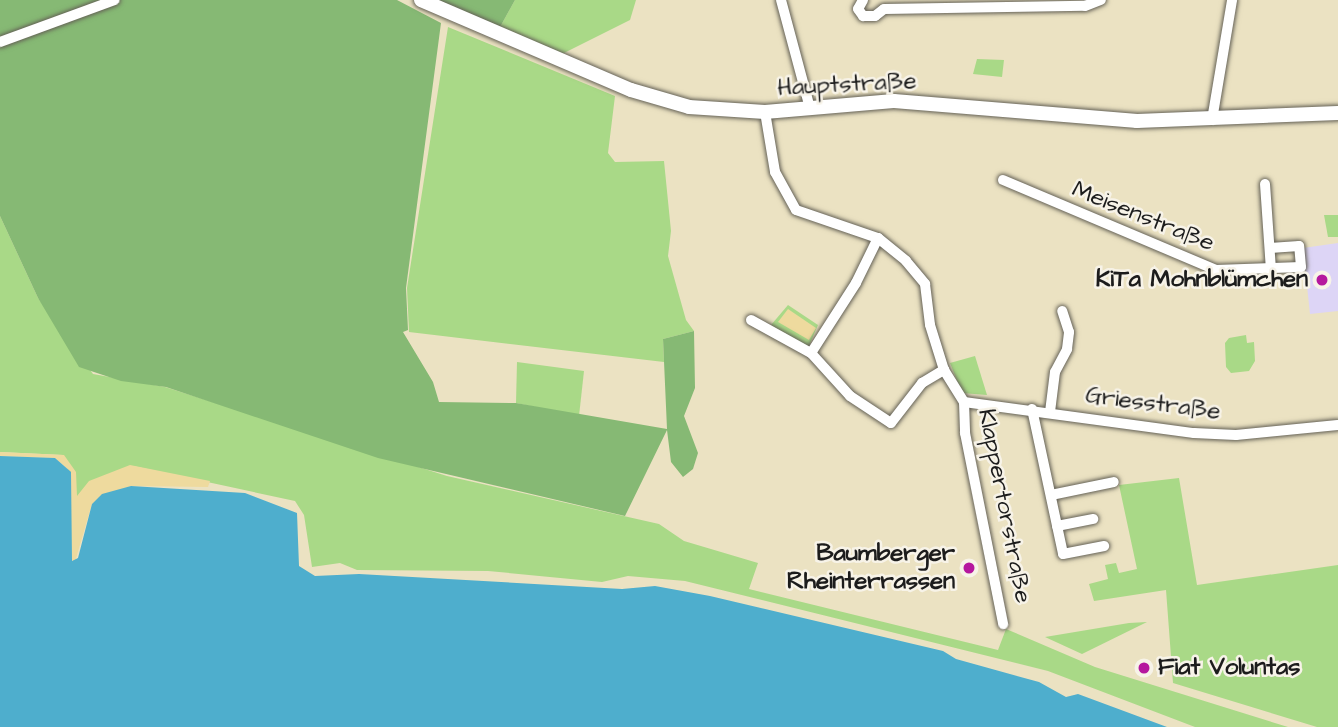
<!DOCTYPE html>
<meta charset="utf-8">
<style>
body{margin:0}
#map{position:relative;width:1338px;height:727px;overflow:hidden;background:#ebe2c2;font-family:"Architects Daughter",sans-serif}
div>[style]{position:absolute}
[style*='--x']{left:calc(var(--x)*1px);top:calc(var(--y)*1px);width:calc(var(--w)*1px);rotate:calc(var(--a)*1deg)}
.built>*{inset:0;background:#ddd5f6}
.green>*{inset:0;background:#a9d987}
.forest>*{inset:0;background:#86b974}
.sand>*{inset:0;background:#eeda9e}
.water>*{inset:0;background:#4eaecd}
.roads{filter:drop-shadow(0 0 2px #646156) drop-shadow(0 0 2px #646156)}
.minor>*{height:10px;margin:-5px;padding:0 5px;transform-origin:5px;border-radius:5px;background:#fff}
.tertiary>*{height:14px;margin:-7px;padding:0 7px;transform-origin:7px;border-radius:7px;background:#fff}
.dots>*{width:19px;height:19px;translate:-50% -50%;box-sizing:border-box;border:4px solid #f7f3e8;border-radius:50%}
span{translate:-50% -50%;white-space:nowrap;text-align:center;line-height:1.15;-webkit-text-stroke:5px #f7f3e8;paint-order:stroke}
.street-label{font-size:24px;color:#1c1c1c}
.poi-label{font-size:24px;color:#1c1c1c;font-weight:700}
.right{translate:-100% -50%;text-align:right}
.left{translate:0 -50%;text-align:left}
</style>
<div id="map">
<div class="built">
<div style="clip-path:polygon(1338px 243px,1338px 311px,1310px 314px,1303px 248px)"></div>
</div>
<div class="green">
<div style="clip-path:polygon(515px 0,636px 0,630px 20px,562px 54px,499px 29px)"></div>
<div style="clip-path:polygon(448px 27px,615px 96px,608px 153px,615px 162px,664px 161px,671px 231px,668px 256px,686px 320px,694px 331px,663px 339px,664px 362px,409px 332px,407px 288px)"></div>
<div style="clip-path:polygon(977px 59px,1004px 60px,1002px 77px,973px 74px)"></div>
<div style="clip-path:polygon(1324px 215px,1338px 215px,1338px 237px,1328px 237px)"></div>
<div style="clip-path:polygon(0 216px,38px 298px,93px 374px,165px 387px,447px 476px,659px 524px,684px 541px,758px 563px,749px 589px,998px 650px,1006px 629px,1095px 667px,1288px 727px,1195px 727px,1048px 671px,685px 581px,628px 576px,602px 582px,488px 571px,357px 570px,340px 563px,312px 567px,304px 515px,295px 501px,133px 466px,77px 497px,63px 455px,0 452px)"></div>
<div style="clip-path:polygon(788px 305px,818px 325px,808px 348px,771px 325px)"></div>
<div style="clip-path:polygon(1246px 335px,1247px 343px,1254px 342px,1255px 361px,1249px 371px,1231px 373px,1226px 367px,1225px 343px,1229px 338px)"></div>
<div style="clip-path:polygon(975px 356px,987px 395px,962px 393px,950px 363px)"></div>
<div style="clip-path:polygon(517px 362px,584px 371px,579px 416px,516px 403px)"></div>
<div style="clip-path:polygon(1179px 478px,1197px 585px,1338px 565px,1338px 727px,1317px 727px,1173px 683px,1166px 590px,1094px 601px,1089px 584px,1108px 579px,1105px 565px,1116px 563px,1119px 573px,1137px 569px,1119px 485px)"></div>
<div style="clip-path:polygon(1147px 622px,1082px 654px,1045px 637px,1129px 623px)"></div>
</div>
<div class="forest">
<div style="clip-path:polygon(0 0,397px 0,441px 23px,406px 288px,408px 330px,403px 332px,433px 382px,439px 402px,516px 403px,667px 429px,663px 339px,694px 331px,695px 388px,684px 416px,698px 453px,693px 469px,683px 477px,671px 462px,667px 430px,625px 516px,378px 458px,166px 387px,121px 381px,79px 367px,38px 298px,0 216px)"></div>
<div style="clip-path:polygon(436px 0,515px 0,499px 29px)"></div>
</div>
<div class="sand">
<div style="clip-path:polygon(788px 309px,816px 328px,809px 340px,778px 322px)"></div>
<div style="clip-path:polygon(0 452px,64px 455px,76px 472px,77px 496px,89px 481px,130px 465px,210px 481px,208px 487px,131px 486px,92px 504px,75px 562px,70px 559px,71px 472px,55px 458px,0 456px)"></div>
</div>
<div class="water">
<div style="clip-path:polygon(0 456px,55px 458px,71px 472px,72px 561px,78px 558px,92px 504px,102px 494px,131px 486px,245px 493px,297px 513px,299px 566px,315px 576px,359px 574px,622px 589px,655px 586px,710px 596px,943px 651px,956px 659px,1039px 682px,1066px 697px,1078px 694px,1167px 727px,0 727px)"></div>
</div>
<div class="roads">
<div class="minor">
<div style="--x:781;--y:0;--w:112;--a:75"></div>
<div style="--x:863;--y:0;--w:10;--a:119"></div>
<div style="--x:858;--y:9;--w:9;--a:54"></div>
<div style="--x:863;--y:16;--w:12;--a:0"></div>
<div style="--x:875;--y:16;--w:11;--a:-38"></div>
<div style="--x:884;--y:9;--w:201;--a:-0.9"></div>
<div style="--x:1085;--y:6;--w:17;--a:-21"></div>
<div style="--x:0;--y:42;--w:122;--a:-20.1"></div>
<div style="--x:765;--y:112;--w:61;--a:80.5"></div>
<div style="--x:775;--y:172;--w:43;--a:61.1"></div>
<div style="--x:796;--y:210;--w:87;--a:18.9"></div>
<div style="--x:878;--y:238;--w:36;--a:39"></div>
<div style="--x:906;--y:261;--w:30;--a:50"></div>
<div style="--x:925;--y:284;--w:41;--a:83"></div>
<div style="--x:930;--y:325;--w:47;--a:72.7"></div>
<div style="--x:944;--y:370;--w:38;--a:58"></div>
<div style="--x:964;--y:402;--w:31;--a:88"></div>
<div style="--x:965;--y:433;--w:195;--a:78.7"></div>
<div style="--x:1212;--y:120;--w:122;--a:-80.5"></div>
<div style="--x:1003;--y:180;--w:231;--a:22.9"></div>
<div style="--x:1216;--y:270;--w:85;--a:-2"></div>
<div style="--x:1301;--y:267;--w:21;--a:-95"></div>
<div style="--x:1299;--y:246;--w:29;--a:176"></div>
<div style="--x:1265;--y:184;--w:86;--a:86"></div>
<div style="--x:878;--y:238;--w:50;--a:116.1"></div>
<div style="--x:856;--y:283;--w:83;--a:122.7"></div>
<div style="--x:811;--y:353;--w:58;--a:47.8"></div>
<div style="--x:850;--y:396;--w:49;--a:33.4"></div>
<div style="--x:891;--y:423;--w:51;--a:-52.2"></div>
<div style="--x:922;--y:383;--w:26;--a:-31"></div>
<div style="--x:751;--y:320;--w:68;--a:28.8"></div>
<div style="--x:964;--y:402;--w:232;--a:7.7"></div>
<div style="--x:1194;--y:433;--w:42;--a:2.7"></div>
<div style="--x:1236;--y:435;--w:102;--a:-5.6"></div>
<div style="--x:1032;--y:409;--w:148;--a:77.9"></div>
<div style="--x:1063;--y:554;--w:42;--a:-11"></div>
<div style="--x:1050;--y:412;--w:40;--a:-82.9"></div>
<div style="--x:1055;--y:372;--w:26;--a:-62"></div>
<div style="--x:1067;--y:349;--w:17;--a:-83"></div>
<div style="--x:1069;--y:332;--w:22;--a:-108"></div>
<div style="--x:1051;--y:495;--w:64;--a:-11.7"></div>
<div style="--x:1057;--y:526;--w:37;--a:-11"></div>
</div>
<div class="tertiary">
<div style="--x:421;--y:0;--w:228;--a:23.2"></div>
<div style="--x:631;--y:90;--w:60;--a:16.3"></div>
<div style="--x:689;--y:107;--w:76;--a:3.8"></div>
<div style="--x:765;--y:112;--w:129;--a:-4.9"></div>
<div style="--x:894;--y:101;--w:244;--a:4.7"></div>
<div style="--x:1137;--y:121;--w:201;--a:-2.3"></div>
</div>
</div>
<div class="dots">
<div style="left:1322px;top:280px;background:#b5179e"></div>
<div style="left:969px;top:568px;background:#b5179e"></div>
<div style="left:1144px;top:668px;background:#b5179e"></div>
</div>
<div class="street-label">
<span style="left:847px;top:85px;rotate:-3deg">Hauptstraße</span>
<span style="left:1143px;top:217px;rotate:22deg">Meisenstraße</span>
<span style="left:1153px;top:404px;rotate:7deg">Griesstraße</span>
<span style="left:1004px;top:506px;rotate:79deg">Klappertorstraße</span>
</div>
<div class="poi-label">
<span class="right" style="left:1308px;top:280px">KiTa Mohnblümchen</span>
<span class="right" style="left:955px;top:568px">Baumberger<br>Rheinterrassen</span>
<span class="left" style="left:1158px;top:668px">Fiat Voluntas</span>
</div>
</div>
